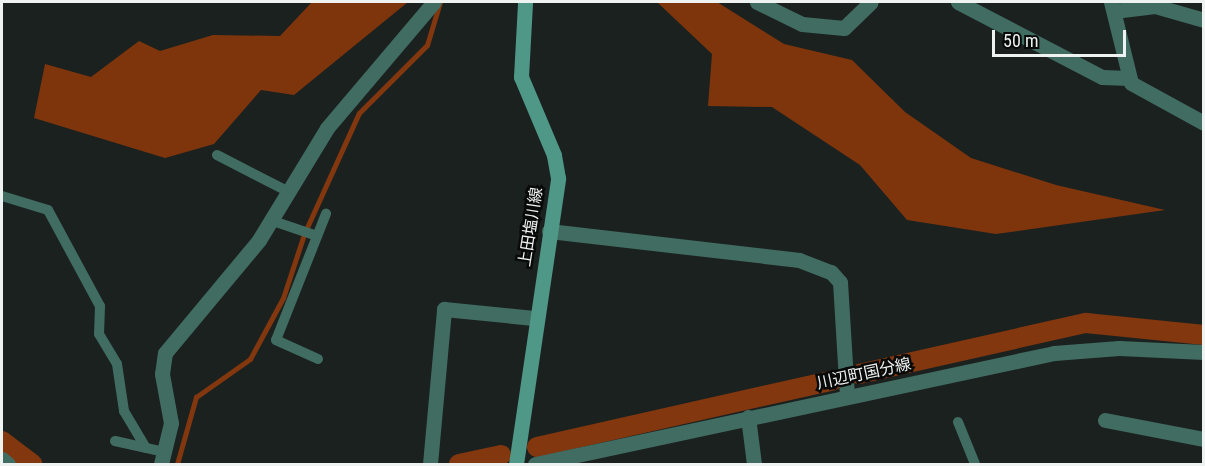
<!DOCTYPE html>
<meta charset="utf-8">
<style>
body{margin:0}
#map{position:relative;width:1205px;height:466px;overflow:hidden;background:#1b211f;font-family:"Roboto Condensed","Noto Sans JP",sans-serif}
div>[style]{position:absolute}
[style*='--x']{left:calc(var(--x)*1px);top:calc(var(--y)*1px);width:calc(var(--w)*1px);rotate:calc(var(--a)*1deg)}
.forest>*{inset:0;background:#7f350c}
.stream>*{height:5px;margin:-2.5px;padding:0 2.5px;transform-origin:2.5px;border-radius:2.5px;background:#82370f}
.canal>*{height:20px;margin:-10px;padding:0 10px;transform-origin:10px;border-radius:10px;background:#82370f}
.service>*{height:10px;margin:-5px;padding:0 5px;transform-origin:5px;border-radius:5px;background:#406c61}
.minor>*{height:15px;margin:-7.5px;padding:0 7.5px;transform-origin:7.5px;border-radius:7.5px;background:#406c61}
.tertiary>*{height:15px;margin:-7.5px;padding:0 7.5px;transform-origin:7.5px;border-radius:7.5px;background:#406c61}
.secondary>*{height:15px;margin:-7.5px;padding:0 7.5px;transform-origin:7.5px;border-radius:7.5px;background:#4f9786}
span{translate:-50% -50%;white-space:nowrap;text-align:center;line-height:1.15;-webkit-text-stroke:5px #080a09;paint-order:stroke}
.street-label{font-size:16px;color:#eef2f0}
.frame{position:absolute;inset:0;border:3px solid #eef2f0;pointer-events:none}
.scale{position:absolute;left:992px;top:30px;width:134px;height:27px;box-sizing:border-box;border:3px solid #eef2f0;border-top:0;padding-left:8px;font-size:18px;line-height:21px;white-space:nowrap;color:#eef2f0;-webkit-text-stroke:4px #080a09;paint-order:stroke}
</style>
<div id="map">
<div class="forest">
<div style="clip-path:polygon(312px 2px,408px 2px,294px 95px,261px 90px,214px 144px,165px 158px,34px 118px,45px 64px,91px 77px,139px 41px,160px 51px,213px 35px,280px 36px)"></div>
<div style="clip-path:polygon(657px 2px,717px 2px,784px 44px,852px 60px,905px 112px,971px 158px,1056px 185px,1165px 210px,996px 234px,907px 220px,860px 165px,772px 107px,708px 106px,712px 54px)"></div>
</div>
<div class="stream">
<div style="--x:177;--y:464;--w:70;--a:-74.2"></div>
<div style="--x:196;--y:397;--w:66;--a:-35.1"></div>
<div style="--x:250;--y:359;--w:69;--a:-61.6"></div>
<div style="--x:283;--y:298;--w:67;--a:-71.8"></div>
<div style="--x:304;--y:234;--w:133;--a:-65.6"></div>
<div style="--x:359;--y:113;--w:96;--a:-45"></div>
<div style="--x:427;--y:45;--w:45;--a:-73.2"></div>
</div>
<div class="canal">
<div style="--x:859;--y:374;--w:233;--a:-12.7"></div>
<div style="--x:1086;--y:323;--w:119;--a:5.8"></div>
<div style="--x:2;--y:441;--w:38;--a:37"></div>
<div style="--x:537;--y:447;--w:304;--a:-12.7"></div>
<div style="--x:459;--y:464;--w:43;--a:-12.1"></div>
</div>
<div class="service">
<div style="--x:217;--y:155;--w:81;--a:27.2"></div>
<div style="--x:2;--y:196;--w:48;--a:16.9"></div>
<div style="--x:48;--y:210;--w:109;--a:61.6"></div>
<div style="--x:100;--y:306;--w:28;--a:92"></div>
<div style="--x:99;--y:334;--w:35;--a:59"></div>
<div style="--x:117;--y:364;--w:48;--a:81.5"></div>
<div style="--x:124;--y:411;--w:43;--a:59.3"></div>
<div style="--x:273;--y:221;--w:46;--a:18.8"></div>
<div style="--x:318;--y:359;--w:46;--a:-155.7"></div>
<div style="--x:276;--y:340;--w:136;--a:-68.4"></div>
<div style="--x:958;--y:422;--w:45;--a:68"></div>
<div style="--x:115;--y:441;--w:50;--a:12.7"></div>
</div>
<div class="minor">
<div style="--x:757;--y:2;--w:50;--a:26.1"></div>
<div style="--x:802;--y:24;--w:42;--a:5.4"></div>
<div style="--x:844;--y:28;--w:37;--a:-44"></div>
<div style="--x:958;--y:2;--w:162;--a:27.5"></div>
<div style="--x:1102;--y:77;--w:27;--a:2"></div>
<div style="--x:1111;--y:2;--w:83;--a:76.1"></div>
<div style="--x:1131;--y:83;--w:83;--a:28.7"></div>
<div style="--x:1114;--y:11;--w:41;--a:-7"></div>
<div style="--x:1155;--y:6;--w:51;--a:15.9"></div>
<div style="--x:549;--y:231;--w:252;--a:6.6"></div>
<div style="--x:799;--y:260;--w:34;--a:21"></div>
<div style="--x:831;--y:272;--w:13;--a:48"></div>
<div style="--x:840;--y:282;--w:113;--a:86.5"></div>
<div style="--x:748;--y:417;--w:47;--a:82.7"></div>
<div style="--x:1105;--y:420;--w:101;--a:10.9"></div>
<div style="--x:161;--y:464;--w:42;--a:-76.3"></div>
<div style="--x:171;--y:423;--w:50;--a:-100.4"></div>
<div style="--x:162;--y:374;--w:21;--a:-82"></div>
<div style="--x:165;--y:353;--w:147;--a:-50.2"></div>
<div style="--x:259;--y:240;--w:131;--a:-58.7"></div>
<div style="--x:327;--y:128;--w:165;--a:-49.7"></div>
<div style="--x:430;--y:464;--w:156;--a:-84.8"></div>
<div style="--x:444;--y:309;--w:90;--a:5.7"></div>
</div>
<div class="tertiary">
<div style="--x:2;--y:459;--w:8;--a:40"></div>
<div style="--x:535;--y:464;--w:531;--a:-12.07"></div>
<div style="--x:1054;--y:353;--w:65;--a:-4.4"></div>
<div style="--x:1119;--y:348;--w:85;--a:2.7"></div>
</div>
<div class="secondary">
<div style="--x:516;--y:464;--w:289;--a:-81.6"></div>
<div style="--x:558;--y:178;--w:23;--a:-100"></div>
<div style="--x:554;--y:155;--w:85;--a:-112.9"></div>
<div style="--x:521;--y:77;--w:75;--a:-86.9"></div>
</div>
<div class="street-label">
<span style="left:531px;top:227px;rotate:-81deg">上田塩川線</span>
<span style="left:864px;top:374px;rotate:-12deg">川辺町国分線</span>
</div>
<div class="frame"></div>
<div class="scale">50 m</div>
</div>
